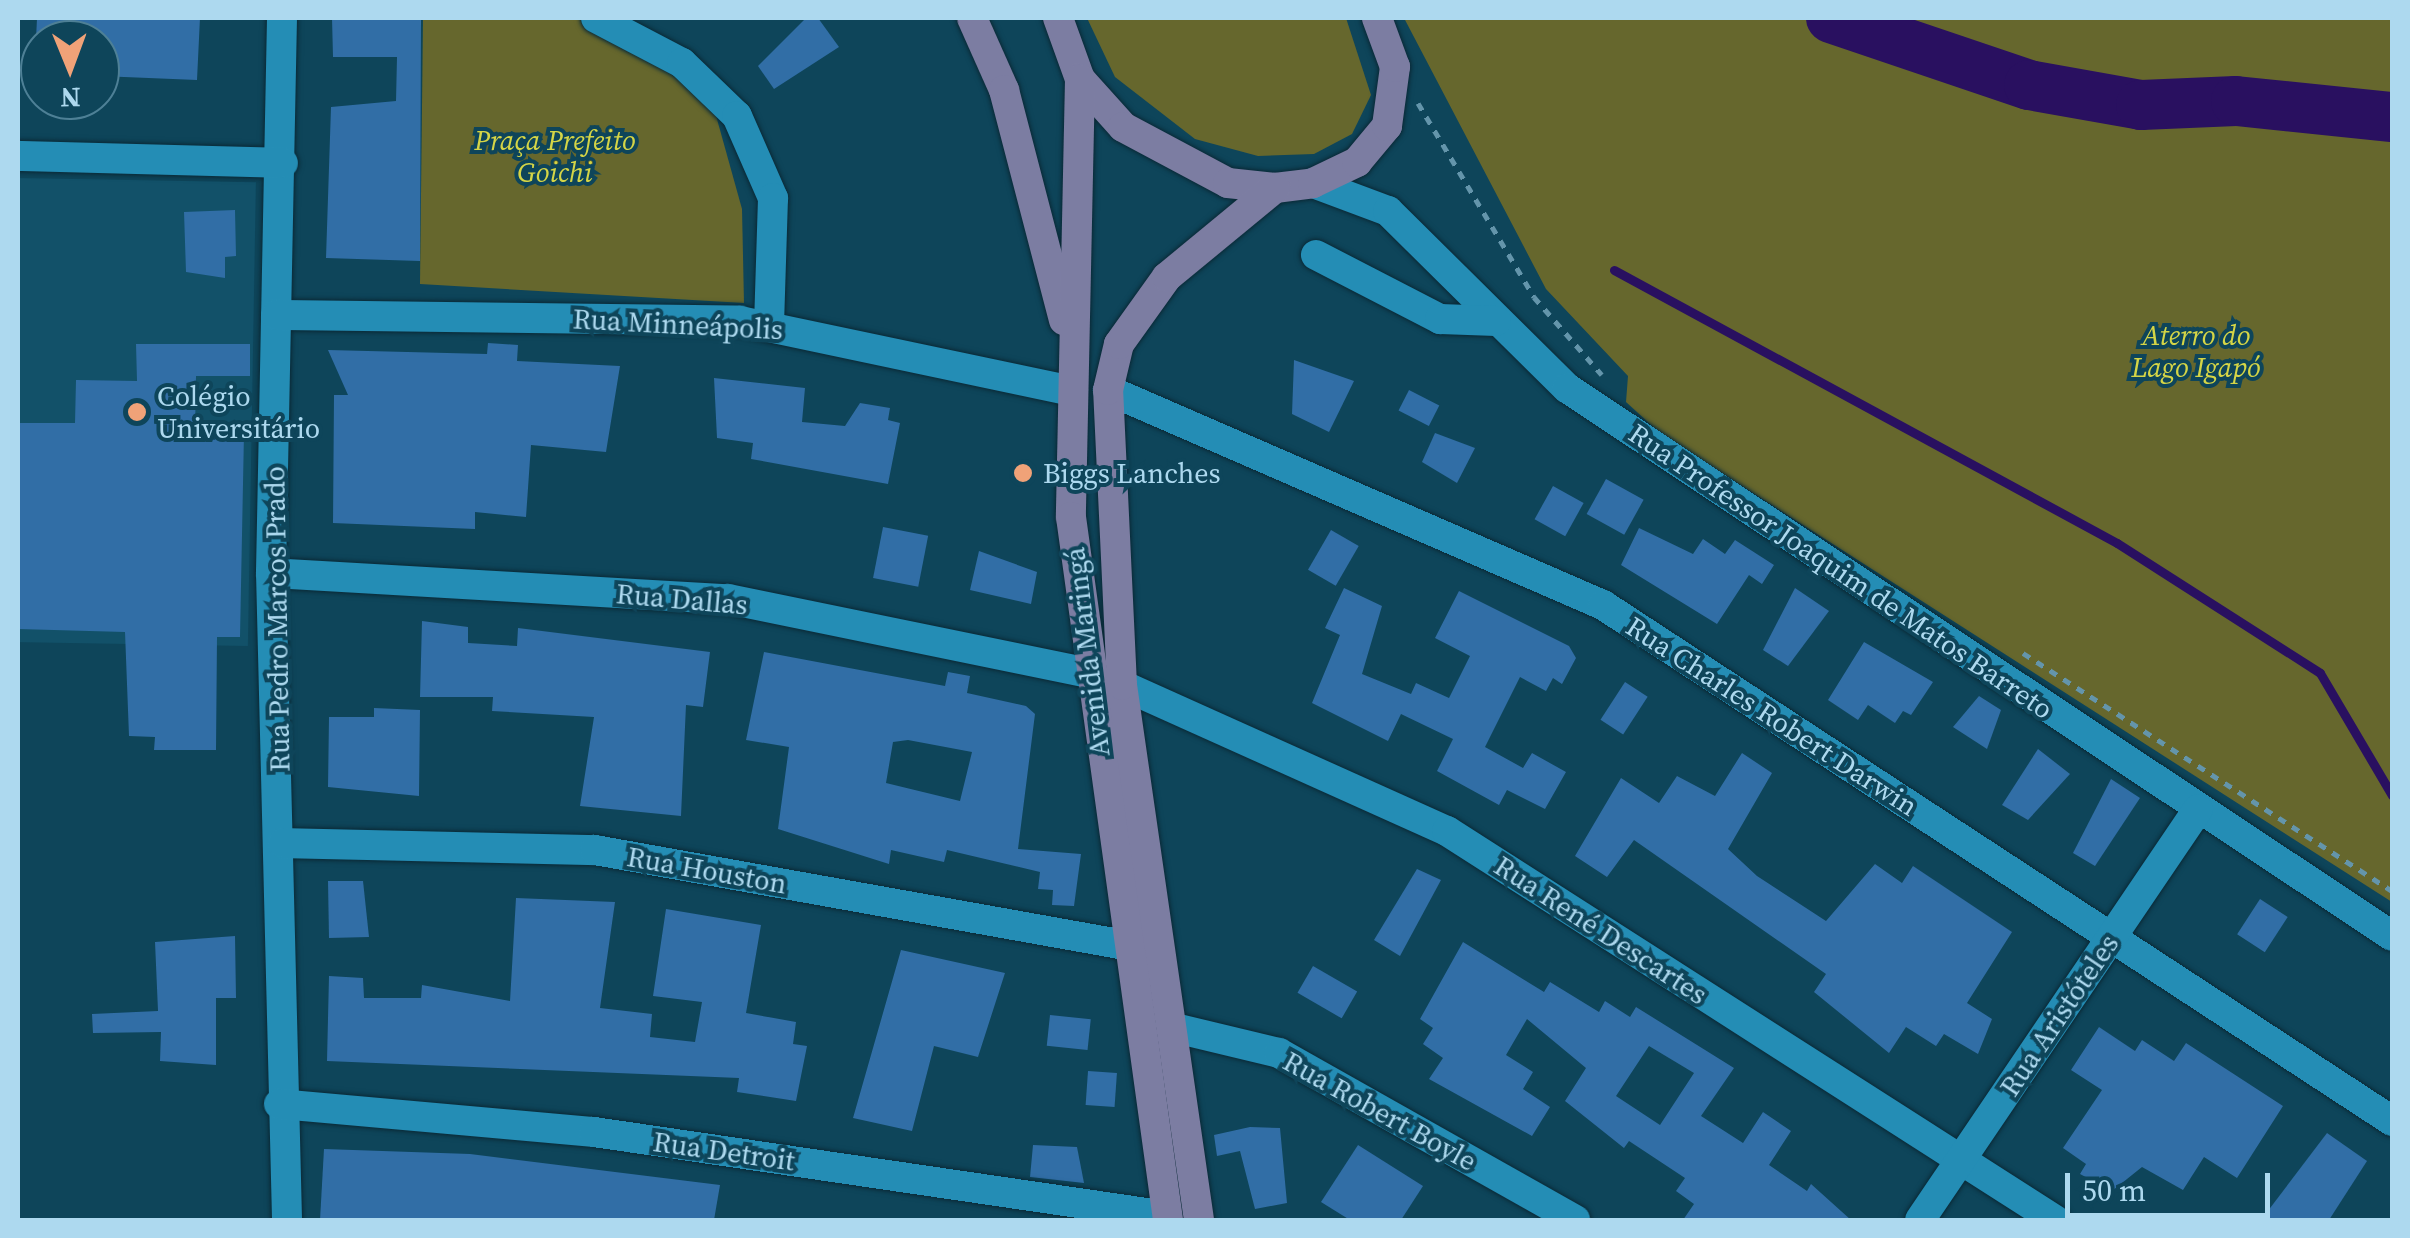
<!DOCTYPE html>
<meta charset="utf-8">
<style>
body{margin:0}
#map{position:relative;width:2410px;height:1238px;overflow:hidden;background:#0e455a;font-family:"Source Serif 4",serif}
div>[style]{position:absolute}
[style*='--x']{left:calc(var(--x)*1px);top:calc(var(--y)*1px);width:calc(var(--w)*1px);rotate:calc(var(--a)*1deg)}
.built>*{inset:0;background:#125169;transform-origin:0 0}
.green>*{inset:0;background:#66672d}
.stream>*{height:9px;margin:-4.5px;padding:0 4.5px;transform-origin:4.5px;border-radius:4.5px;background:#291060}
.river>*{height:50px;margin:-25px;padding:0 25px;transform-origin:25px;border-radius:25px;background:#291060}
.building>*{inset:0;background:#316ea6;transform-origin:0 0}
.path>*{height:5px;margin-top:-2.5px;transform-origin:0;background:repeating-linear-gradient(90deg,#6495ab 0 8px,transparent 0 16px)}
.roads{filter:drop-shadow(0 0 2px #0a2936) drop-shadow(0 0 2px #0a2936)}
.minor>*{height:30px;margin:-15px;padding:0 15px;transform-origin:15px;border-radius:15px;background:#248db5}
.major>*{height:30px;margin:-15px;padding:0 15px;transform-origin:15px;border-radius:15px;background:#7c7da2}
.dots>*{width:28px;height:28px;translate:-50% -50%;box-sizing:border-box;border:5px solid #0e455a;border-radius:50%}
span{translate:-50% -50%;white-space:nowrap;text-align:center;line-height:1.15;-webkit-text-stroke:8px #0e455a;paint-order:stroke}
.park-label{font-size:28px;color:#d5d546;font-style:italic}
.street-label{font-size:28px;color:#add9ef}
.poi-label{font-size:28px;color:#add9ef}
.left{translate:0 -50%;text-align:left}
.frame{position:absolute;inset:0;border:20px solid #add9ef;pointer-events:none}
.north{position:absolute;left:20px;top:20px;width:100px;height:100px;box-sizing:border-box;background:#0e455a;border:2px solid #4e8096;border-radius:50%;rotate:179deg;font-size:28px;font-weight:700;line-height:40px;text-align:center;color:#add9ef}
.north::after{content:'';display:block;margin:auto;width:35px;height:45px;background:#f0a278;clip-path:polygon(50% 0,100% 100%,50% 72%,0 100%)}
.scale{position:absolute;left:2065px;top:1173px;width:205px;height:45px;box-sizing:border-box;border:5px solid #add9ef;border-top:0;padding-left:12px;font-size:30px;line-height:35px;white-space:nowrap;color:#add9ef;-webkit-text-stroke:8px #0e455a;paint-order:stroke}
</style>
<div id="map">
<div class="built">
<div style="left:18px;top:178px;width:238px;height:464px;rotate:1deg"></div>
</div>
<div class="green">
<div style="clip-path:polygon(423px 18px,578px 18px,672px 66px,715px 112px,742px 209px,744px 303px,420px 284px)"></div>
<div style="clip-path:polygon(1087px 18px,1346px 18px,1371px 95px,1352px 134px,1314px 154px,1258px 156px,1195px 139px,1115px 77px)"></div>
<div style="clip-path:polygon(1404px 18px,2392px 18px,2392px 902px,1661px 434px,1626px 402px,1628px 376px,1546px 289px)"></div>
</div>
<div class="stream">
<div style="--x:1614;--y:270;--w:572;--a:28.49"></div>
<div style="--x:2117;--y:543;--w:241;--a:32.6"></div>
<div style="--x:2320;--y:673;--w:142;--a:59.5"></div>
</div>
<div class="river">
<div style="--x:1831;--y:18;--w:209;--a:18.7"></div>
<div style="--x:2029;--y:85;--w:114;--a:10.1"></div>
<div style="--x:2141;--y:105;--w:95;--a:-2.4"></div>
<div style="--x:2236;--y:101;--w:157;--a:5.9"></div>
</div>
<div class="building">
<div style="clip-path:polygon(37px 18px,200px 18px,197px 80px,100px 76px,100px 40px,36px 40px)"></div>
<div style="clip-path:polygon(332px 18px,421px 18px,420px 261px,326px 258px,331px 107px,396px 101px,397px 57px,333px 57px)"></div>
<div style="clip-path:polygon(806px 18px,818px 18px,839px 47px,774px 89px,758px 66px)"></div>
<div style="clip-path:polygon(235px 210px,236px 256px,225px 257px,225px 278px,186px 272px,184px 212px)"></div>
<div style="clip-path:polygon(488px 343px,518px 345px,517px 361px,620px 366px,606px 452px,531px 445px,526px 517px,475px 512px,475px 529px,333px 523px,334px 395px,348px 395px,328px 350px,487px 354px)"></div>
<div style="clip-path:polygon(136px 344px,250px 344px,250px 376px,196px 376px,195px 432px,244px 433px,240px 637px,217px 637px,216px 750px,154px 750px,155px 737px,129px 736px,125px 632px,18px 629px,18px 423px,75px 423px,76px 380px,137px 381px)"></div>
<div style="clip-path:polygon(1294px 360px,1354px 381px,1329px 432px,1292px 414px)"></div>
<div style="clip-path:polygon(714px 378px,805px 388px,802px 422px,845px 426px,860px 403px,890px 408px,888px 420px,900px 423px,888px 484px,751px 459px,753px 443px,717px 438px)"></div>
<div style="left:1409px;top:390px;width:34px;height:23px;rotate:27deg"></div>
<div style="clip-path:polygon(1435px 433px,1475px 448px,1457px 483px,1422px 462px)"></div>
<div style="left:1606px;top:479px;width:43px;height:40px;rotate:29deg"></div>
<div style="left:1553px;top:486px;width:35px;height:38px;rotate:29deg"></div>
<div style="left:883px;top:527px;width:46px;height:52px;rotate:11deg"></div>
<div style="clip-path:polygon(1639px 528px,1693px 554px,1703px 539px,1725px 554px,1735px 540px,1774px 565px,1762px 584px,1749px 575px,1717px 624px,1621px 565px)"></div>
<div style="left:1331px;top:530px;width:32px;height:46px;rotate:30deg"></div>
<div style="clip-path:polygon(979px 551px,1037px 572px,1031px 604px,970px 590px)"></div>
<div style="clip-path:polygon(1344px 588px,1382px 606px,1362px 674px,1411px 694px,1416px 683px,1449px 698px,1470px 656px,1435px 638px,1459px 591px,1569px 646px,1576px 658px,1562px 684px,1553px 678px,1546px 691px,1520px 677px,1485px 747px,1523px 768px,1532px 753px,1566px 772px,1545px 809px,1507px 790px,1499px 805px,1437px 771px,1453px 739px,1401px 714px,1388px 741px,1312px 703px,1340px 635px,1325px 628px)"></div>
<div style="clip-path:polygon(1795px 588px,1829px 611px,1788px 666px,1763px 650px)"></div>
<div style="clip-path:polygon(422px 621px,468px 627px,468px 643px,517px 646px,518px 628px,710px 652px,703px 707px,686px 705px,681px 816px,580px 806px,594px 717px,492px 711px,493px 697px,420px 697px)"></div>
<div style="clip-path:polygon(1864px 642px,1933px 682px,1911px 715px,1903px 711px,1895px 723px,1868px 705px,1858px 720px,1828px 700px)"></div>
<div style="clip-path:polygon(evenodd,764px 652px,945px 686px,948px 672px,970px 676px,967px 693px,1026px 706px,1035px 714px,1018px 849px,1081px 854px,1074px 906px,1052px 905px,1053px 890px,1038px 889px,1040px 872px,947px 850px,944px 862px,891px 850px,889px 864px,778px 829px,789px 747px,746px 740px,764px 652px,908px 740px,972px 752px,960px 801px,886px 783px,893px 742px,908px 740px)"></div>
<div style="left:1625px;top:682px;width:27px;height:45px;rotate:33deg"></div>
<div style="clip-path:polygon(1979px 696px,2001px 710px,1987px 749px,1953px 727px)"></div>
<div style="clip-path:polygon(374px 708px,420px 710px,419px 796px,328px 787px,329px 717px,374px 717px)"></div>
<div style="clip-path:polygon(2038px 749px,2070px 774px,2028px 820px,2002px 805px)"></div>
<div style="clip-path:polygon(1742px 753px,1772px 773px,1728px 849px,1757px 876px,1826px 921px,1875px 864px,1902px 883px,1913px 866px,2012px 932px,1967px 1003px,1992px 1019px,1978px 1054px,1944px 1034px,1936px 1046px,1906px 1027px,1889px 1053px,1814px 992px,1826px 974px,1634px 840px,1607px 877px,1575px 856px,1621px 778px,1659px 803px,1677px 776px,1715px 796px)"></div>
<div style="clip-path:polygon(2111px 779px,2140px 798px,2095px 866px,2073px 853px)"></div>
<div style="clip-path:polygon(1417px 869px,1441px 880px,1400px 956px,1374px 940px)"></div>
<div style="clip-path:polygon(328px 881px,363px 881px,369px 937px,329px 938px)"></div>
<div style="clip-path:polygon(516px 898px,615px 902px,600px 1008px,652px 1014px,650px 1037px,695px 1042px,702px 1002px,653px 996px,666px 909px,761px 925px,746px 1013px,796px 1022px,793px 1044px,807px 1046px,796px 1101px,737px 1092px,739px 1078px,327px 1061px,329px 976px,363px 978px,364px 998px,421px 998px,422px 985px,510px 1001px)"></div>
<div style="left:2260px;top:899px;width:33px;height:42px;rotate:33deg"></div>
<div style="clip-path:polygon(235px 936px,236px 998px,216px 998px,216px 1065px,160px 1061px,161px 1032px,93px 1033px,92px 1014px,158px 1011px,155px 942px)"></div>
<div style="clip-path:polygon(evenodd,1463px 942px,1544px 992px,1550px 982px,1599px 1012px,1605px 1001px,1630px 1017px,1636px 1007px,1734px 1068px,1701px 1116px,1743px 1143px,1763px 1112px,1791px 1131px,1769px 1165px,1807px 1191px,1811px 1184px,1851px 1220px,1683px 1220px,1694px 1204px,1676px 1191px,1685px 1178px,1629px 1141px,1624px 1148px,1565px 1101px,1586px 1068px,1527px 1019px,1506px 1055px,1533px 1072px,1523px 1089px,1550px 1107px,1532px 1136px,1429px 1079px,1443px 1058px,1423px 1044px,1433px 1028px,1420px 1019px,1463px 942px,1649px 1046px,1694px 1073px,1660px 1125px,1616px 1096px,1649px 1046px)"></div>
<div style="clip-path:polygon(901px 950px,1005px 973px,978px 1057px,934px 1046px,912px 1131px,853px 1118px)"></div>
<div style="left:1313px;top:966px;width:51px;height:31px;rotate:30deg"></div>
<div style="left:1050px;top:1015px;width:41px;height:31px;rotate:6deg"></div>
<div style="clip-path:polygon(2099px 1027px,2135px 1051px,2142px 1040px,2174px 1061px,2186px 1043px,2283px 1106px,2237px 1178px,2204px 1157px,2183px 1190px,2142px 1167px,2112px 1191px,2080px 1174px,2086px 1164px,2063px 1148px,2102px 1090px,2071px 1070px)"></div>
<div style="left:1088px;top:1071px;width:29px;height:34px;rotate:4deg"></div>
<div style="clip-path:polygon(1250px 1127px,1280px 1128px,1287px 1203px,1255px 1209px,1240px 1151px,1217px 1156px,1214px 1135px)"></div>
<div style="clip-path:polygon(2327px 1133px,2367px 1161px,2329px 1220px,2261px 1220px)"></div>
<div style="clip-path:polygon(1033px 1145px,1077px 1147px,1084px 1183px,1030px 1177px)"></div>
<div style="clip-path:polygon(1358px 1145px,1423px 1186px,1401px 1220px,1350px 1220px,1321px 1202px)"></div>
<div style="clip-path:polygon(324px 1149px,470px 1154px,720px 1185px,714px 1220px,320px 1220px)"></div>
</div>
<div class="path">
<div style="--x:1418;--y:103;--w:226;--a:59.1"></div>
<div style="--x:1534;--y:297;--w:103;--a:48.9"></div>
<div style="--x:2023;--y:653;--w:439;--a:32.8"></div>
</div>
<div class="roads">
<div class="minor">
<div style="--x:282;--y:18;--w:555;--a:91.14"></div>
<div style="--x:271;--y:573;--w:647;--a:88.58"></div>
<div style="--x:596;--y:18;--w:97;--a:27.6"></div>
<div style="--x:682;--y:63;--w:76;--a:43.9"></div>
<div style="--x:737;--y:116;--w:90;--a:66.3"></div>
<div style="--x:773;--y:198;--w:128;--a:91.8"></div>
<div style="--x:18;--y:156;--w:265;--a:1.5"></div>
<div style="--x:1313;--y:183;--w:80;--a:20.5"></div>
<div style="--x:1388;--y:211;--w:252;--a:44.7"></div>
<div style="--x:1567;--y:388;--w:990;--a:33.59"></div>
<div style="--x:1316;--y:255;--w:140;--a:27.3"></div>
<div style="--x:1440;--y:319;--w:56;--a:2"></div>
<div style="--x:276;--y:315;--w:464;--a:0.7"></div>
<div style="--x:740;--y:321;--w:340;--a:11.9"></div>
<div style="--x:1108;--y:390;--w:540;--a:23.48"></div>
<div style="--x:1603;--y:605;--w:943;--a:33.18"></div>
<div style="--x:271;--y:573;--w:458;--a:3.3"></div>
<div style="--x:728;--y:599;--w:367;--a:11.6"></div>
<div style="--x:1122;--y:685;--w:356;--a:24.2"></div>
<div style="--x:1447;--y:831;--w:722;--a:32.61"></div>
<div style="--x:283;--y:843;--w:312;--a:1.3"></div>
<div style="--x:595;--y:850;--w:538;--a:10.16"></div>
<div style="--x:1175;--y:1028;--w:107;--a:13.5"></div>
<div style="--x:1279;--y:1053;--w:340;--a:29.4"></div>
<div style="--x:279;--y:1104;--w:316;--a:5.1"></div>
<div style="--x:594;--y:1132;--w:579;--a:8.34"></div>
<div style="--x:1920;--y:1220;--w:496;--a:-55.9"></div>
</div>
<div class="major">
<div style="--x:972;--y:18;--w:79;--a:66"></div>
<div style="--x:1004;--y:90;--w:238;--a:75.4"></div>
<div style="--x:1058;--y:18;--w:65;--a:70.2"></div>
<div style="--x:1080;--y:79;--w:64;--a:48.1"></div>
<div style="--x:1123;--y:127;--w:119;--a:28.1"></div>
<div style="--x:1228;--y:183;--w:47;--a:6.1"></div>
<div style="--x:1275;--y:188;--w:38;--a:-7"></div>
<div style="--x:1313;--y:183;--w:49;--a:-25.5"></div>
<div style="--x:1357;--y:162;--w:47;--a:-50.2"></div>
<div style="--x:1387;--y:126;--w:60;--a:-82.3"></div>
<div style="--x:1395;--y:67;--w:52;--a:-110.2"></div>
<div style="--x:1080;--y:79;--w:438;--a:91.2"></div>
<div style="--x:1071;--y:517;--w:710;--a:82.14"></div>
<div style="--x:1199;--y:1220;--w:541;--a:-98.19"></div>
<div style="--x:1122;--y:685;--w:295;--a:-92.7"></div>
<div style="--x:1108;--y:390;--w:47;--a:-76.6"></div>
<div style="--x:1119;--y:344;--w:82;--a:-54.4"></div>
<div style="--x:1167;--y:277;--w:140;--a:-39.5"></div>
</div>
</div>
<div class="dots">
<div style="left:137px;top:412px;background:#f0a278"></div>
<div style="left:1023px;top:473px;background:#f0a278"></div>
</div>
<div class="park-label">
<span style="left:555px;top:156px">Praça Prefeito<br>Goichi</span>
<span style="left:2196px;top:351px">Aterro do<br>Lago Igapó</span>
</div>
<div class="street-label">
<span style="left:678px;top:324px;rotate:3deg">Rua Minneápolis</span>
<span style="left:1841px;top:571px;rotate:34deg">Rua Professor Joaquim de Matos Barreto</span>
<span style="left:682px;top:599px;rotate:5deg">Rua Dallas</span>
<span style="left:277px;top:619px;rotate:-91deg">Rua Pedro Marcos Prado</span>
<span style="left:1087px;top:652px;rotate:-97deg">Avenida Maringá</span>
<span style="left:1772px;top:716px;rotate:33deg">Rua Charles Robert Darwin</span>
<span style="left:707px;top:870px;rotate:10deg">Rua Houston</span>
<span style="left:1601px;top:930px;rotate:33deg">Rua René Descartes</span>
<span style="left:2059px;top:1015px;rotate:-56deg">Rua Aristóteles</span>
<span style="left:1380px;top:1111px;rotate:29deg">Rua Robert Boyle</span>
<span style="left:724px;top:1151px;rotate:8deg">Rua Detroit</span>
</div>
<div class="poi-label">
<span class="left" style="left:157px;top:412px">Colégio<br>Universitário</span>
<span class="left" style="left:1043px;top:473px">Biggs Lanches</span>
</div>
<div class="frame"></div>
<div class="north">N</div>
<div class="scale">50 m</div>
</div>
